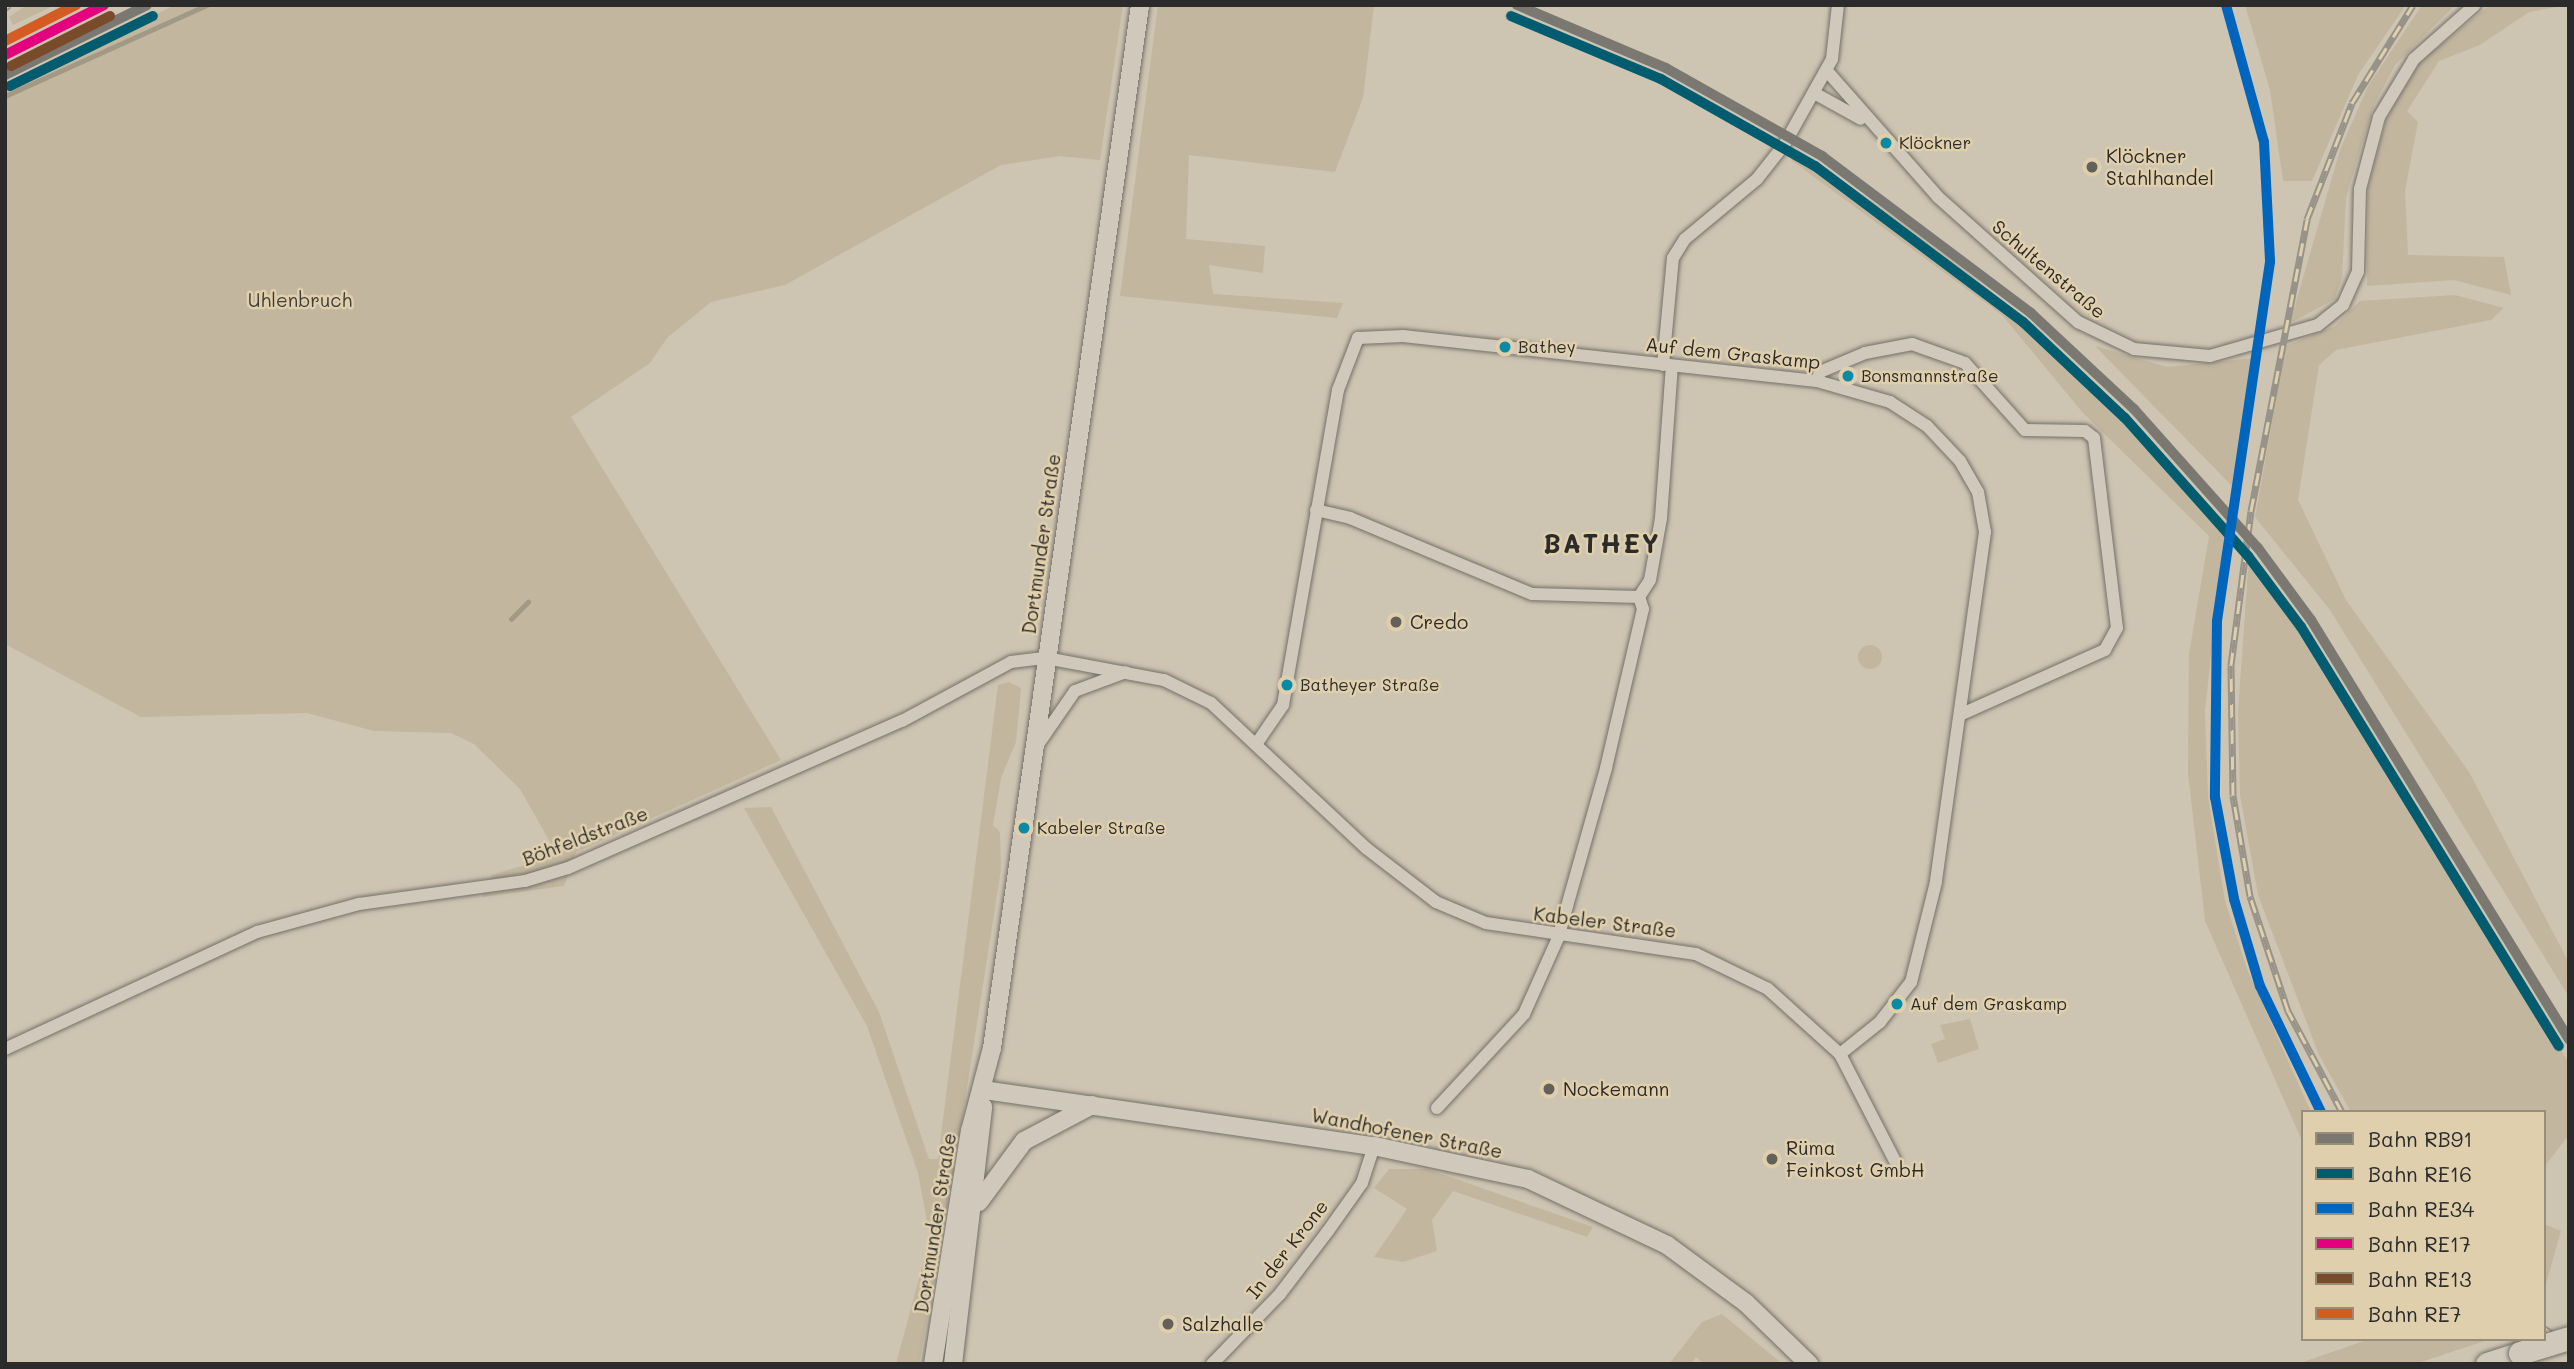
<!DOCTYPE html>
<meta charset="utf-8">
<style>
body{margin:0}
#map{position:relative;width:2574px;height:1369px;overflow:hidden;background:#cec4b2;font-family:Mali,sans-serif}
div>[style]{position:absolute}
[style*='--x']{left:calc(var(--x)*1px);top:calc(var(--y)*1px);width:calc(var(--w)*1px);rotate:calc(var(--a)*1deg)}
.green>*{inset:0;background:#c2b69f}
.round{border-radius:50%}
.stream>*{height:4.5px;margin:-2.25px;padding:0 2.25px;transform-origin:2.25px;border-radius:2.25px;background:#a29985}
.roads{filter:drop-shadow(0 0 2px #747068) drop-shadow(0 0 2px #747068)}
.street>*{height:12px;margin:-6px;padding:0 6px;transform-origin:6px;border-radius:6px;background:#cfc8bb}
.secondary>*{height:18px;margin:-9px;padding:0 9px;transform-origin:9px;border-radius:9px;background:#cfc8bb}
.highway>*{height:23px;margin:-11.5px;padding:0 11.5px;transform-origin:11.5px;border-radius:11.5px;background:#cfc8bb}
.rail>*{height:7px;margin-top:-3.5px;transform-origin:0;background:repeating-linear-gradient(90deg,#e0cfac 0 13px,#989389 0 26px);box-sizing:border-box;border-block:2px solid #989389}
.bridges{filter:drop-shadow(0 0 2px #747068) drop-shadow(0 0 2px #747068)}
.highway-bridge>*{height:23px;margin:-11.5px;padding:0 11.5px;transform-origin:11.5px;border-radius:11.5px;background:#cfc8bb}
.rail-1>*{height:10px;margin:-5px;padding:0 5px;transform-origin:5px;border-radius:5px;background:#7b7872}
.rail-2>*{height:10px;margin:-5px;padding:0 5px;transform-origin:5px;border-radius:5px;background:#005c6e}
.rail-3>*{height:10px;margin:-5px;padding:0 5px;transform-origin:5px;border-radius:5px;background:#0065bd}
.rail-4>*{height:10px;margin:-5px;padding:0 5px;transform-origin:5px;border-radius:5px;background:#e5007d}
.rail-5>*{height:10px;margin:-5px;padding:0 5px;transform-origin:5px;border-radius:5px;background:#7a4b2a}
.rail-6>*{height:10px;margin:-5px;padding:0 5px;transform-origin:5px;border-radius:5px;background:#d45c23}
.dots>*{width:19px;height:19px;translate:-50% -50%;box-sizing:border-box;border:4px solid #e0cfac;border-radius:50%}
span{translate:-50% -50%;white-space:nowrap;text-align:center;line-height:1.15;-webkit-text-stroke:5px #e0cfac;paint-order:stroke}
.bus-label{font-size:17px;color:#2b2b2b}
.left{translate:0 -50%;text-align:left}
.poi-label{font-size:19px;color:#2b2b2b}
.street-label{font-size:19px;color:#2b2b2b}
.park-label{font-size:19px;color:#403e3a}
.district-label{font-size:26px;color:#2b2b2b;font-weight:700;letter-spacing:2px}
.frame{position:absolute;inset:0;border:7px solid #2b2b2b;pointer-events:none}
.legend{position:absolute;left:2301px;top:1110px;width:245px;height:231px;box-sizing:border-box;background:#e0cfac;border:2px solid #988d78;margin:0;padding:9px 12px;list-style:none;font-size:21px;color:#2b2b2b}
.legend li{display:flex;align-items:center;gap:14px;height:35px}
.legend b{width:35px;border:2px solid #988d78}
</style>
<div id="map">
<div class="green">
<div style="clip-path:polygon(27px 5px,55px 5px,13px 25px,9px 17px)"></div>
<div style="clip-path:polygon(175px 5px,1123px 5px,1100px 160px,1060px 156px,1001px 165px,785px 285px,711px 302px,667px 338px,650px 363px,571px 417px,781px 760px,576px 852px,564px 886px,482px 897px,492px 875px,564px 853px,554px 849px,520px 789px,474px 744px,451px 733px,374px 731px,307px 713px,141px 717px,5px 644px,5px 86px)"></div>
<div style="clip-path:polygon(1158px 5px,1374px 5px,1363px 98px,1335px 172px,1189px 155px,1186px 239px,1265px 246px,1263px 273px,1209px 265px,1213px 294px,1343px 303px,1337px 318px,1120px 296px)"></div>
<div style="clip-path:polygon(2245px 5px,2406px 5px,2358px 75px,2312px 181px,2283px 181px,2270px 90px)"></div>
<div style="clip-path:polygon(2422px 5px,2455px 5px,2395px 65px,2374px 105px,2346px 197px,2342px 278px,2335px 299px,2290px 323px,2340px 150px,2368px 86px)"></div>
<div style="clip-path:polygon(2490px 5px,2569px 5px,2529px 12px,2480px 45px,2439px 61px,2407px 111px,2418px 122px,2405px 191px,2408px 255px,2504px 257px,2511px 295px,2454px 280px,2367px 286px,2368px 188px,2386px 120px,2419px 63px)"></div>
<div style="clip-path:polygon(1797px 149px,1936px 246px,2026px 320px,2128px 416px,2225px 525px,2205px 711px,2208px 797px,2225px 901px,2247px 969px,2311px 1112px,2303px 1112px,2303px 1143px,2205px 921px,2188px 773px,2189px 654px,2209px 536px,2083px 413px,2002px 315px,1791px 160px)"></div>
<div style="clip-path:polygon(2455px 295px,2504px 308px,2491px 320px,2336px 350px,2319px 365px,2298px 500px,2346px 600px,2469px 772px,2569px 963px,2569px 997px,2330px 610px,2255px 517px,2286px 346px,2335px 326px,2360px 301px)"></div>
<div style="clip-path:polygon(2095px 346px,2167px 367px,2254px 358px,2232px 486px)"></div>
<div style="clip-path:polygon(2249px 556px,2359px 715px,2569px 1063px,2569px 1135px,2544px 1167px,2544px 1112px,2351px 1112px,2319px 1055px,2258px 895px,2240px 795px,2238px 712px)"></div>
<div class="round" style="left:1858px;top:645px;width:24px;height:24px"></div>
<div style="clip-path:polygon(1009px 682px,1021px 688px,1016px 742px,1001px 778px,993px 825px,1000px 832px,1001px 869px,957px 1152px,919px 1364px,896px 1364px,930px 1237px,918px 1173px,867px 1026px,744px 808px,771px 807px,879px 1012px,929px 1159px,938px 1159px,998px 685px)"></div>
<div style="clip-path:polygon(1970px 1019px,1979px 1049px,1938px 1063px,1931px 1044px,1945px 1039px,1940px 1025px)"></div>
<div style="clip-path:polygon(1389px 1169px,1427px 1169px,1593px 1227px,1587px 1237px,1453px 1191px,1432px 1220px,1437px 1251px,1403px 1262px,1374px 1257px,1407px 1209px,1374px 1188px)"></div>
<div style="clip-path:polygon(2544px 1224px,2561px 1231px,2544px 1291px)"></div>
<div style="clip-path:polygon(1722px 1314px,1780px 1362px,1782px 1364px,1704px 1364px,1696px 1357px,1691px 1364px,1669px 1364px,1702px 1322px)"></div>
<div style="clip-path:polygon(2370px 1339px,2491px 1339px,2415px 1364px,2297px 1364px)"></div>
</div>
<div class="stream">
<div style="--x:5;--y:96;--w:222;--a:-24.3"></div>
<div style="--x:511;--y:619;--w:24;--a:-45"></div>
</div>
<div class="roads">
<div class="street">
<div style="--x:1827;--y:71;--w:168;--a:48.6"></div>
<div style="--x:1938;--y:197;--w:188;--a:41.8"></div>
<div style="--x:2078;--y:322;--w:62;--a:25.7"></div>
<div style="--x:2134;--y:349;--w:76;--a:5.3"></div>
<div style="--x:2210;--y:356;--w:112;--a:-16"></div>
<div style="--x:2318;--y:325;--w:32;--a:-39"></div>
<div style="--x:2343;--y:305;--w:37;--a:-66"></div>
<div style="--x:2358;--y:271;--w:82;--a:-88.6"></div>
<div style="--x:2360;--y:189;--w:74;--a:-75.2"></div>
<div style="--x:2379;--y:117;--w:68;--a:-58.9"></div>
<div style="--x:2414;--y:59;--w:81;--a:-41.5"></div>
<div style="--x:1816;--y:94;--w:51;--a:29.1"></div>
<div style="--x:1663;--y:365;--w:107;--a:-84.7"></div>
<div style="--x:1673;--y:258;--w:22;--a:-58"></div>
<div style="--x:1685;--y:239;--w:94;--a:-39.8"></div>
<div style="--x:1757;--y:179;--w:43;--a:-51.5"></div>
<div style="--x:1784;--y:145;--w:98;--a:-60.8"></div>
<div style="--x:1832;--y:59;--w:54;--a:-83.7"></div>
<div style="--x:1817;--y:381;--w:9;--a:-72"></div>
<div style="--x:1820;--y:372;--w:49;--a:-22.9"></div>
<div style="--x:1865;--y:353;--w:48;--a:-10.8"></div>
<div style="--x:1912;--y:344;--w:56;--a:19.7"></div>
<div style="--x:1965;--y:363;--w:90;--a:48.2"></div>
<div style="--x:2025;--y:430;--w:60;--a:1"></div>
<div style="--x:2085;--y:431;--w:11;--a:38"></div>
<div style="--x:2094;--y:438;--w:191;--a:83.1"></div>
<div style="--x:2117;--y:628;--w:25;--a:119"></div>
<div style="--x:2105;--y:650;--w:157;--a:155.9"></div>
<div style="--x:1316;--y:510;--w:35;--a:13"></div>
<div style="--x:1350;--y:518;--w:197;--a:22.7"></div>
<div style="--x:1532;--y:594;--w:107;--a:1.6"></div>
<div style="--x:1039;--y:743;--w:63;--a:-55.3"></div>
<div style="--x:1075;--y:691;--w:54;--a:-20.4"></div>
<div style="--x:1257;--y:743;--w:46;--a:-55.6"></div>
<div style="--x:1283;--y:705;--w:320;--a:-80.1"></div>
<div style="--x:1338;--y:390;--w:56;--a:-69"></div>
<div style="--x:1358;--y:338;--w:45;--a:-2.5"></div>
<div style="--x:1403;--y:336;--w:416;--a:6.2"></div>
<div style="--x:1817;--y:381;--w:76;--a:16"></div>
<div style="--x:1890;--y:402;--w:44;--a:33"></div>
<div style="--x:1927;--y:426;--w:48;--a:46.7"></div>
<div style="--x:1960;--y:461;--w:36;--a:60"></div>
<div style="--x:1978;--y:492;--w:41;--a:80.1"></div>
<div style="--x:1985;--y:532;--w:353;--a:98"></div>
<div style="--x:1936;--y:882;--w:103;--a:104"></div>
<div style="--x:1911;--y:982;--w:51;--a:127.8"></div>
<div style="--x:1880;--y:1022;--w:51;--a:141.3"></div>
<div style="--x:5;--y:1049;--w:278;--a:-24.9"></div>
<div style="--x:257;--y:932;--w:106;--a:-15.4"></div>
<div style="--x:359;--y:904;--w:168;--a:-7.9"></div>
<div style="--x:525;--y:881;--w:45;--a:-16.8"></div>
<div style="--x:568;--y:868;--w:365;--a:-23.8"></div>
<div style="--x:902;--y:721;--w:124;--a:-28.4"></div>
<div style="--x:1011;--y:662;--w:35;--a:-7"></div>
<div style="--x:1046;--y:658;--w:120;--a:10.6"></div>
<div style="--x:1164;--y:680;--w:52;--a:26.1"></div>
<div style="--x:1211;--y:703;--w:212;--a:43.1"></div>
<div style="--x:1366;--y:848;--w:88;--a:37.6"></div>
<div style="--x:1436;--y:902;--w:54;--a:22.8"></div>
<div style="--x:1486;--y:923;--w:212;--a:8.4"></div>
<div style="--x:1696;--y:954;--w:80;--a:25.9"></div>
<div style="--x:1768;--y:989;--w:97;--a:42.1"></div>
<div style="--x:1840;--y:1054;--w:120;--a:62.8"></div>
<div style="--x:1437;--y:1108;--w:128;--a:-47.2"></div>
<div style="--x:1524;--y:1014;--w:83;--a:-65.9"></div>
<div style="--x:1558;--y:938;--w:177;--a:-74.2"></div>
<div style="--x:1606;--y:768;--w:163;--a:-76.9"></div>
<div style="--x:1643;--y:609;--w:13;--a:-108"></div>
<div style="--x:1639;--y:597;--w:20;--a:-57"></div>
<div style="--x:1650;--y:580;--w:63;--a:-79.9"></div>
<div style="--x:1661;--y:518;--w:152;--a:-85.9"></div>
<div style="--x:1212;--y:1364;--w:98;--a:-45.8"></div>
<div style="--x:1280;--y:1294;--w:79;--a:-52.7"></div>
<div style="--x:1328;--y:1231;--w:59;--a:-54.7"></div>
<div style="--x:1362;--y:1183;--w:39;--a:-72"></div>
</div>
<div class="secondary">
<div style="--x:983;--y:1090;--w:395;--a:8.2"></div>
<div style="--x:1374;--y:1146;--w:157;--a:12.1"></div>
<div style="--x:1528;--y:1179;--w:154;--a:25.4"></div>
<div style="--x:1667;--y:1245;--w:98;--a:36.3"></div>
<div style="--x:1746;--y:1303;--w:88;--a:44.1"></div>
<div style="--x:979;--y:1202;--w:76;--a:-53.6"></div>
<div style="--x:1024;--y:1141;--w:77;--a:-27.9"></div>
<div style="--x:933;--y:1364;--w:236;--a:-81"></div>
<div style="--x:970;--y:1131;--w:86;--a:-75.2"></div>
<div style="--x:992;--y:1048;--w:1053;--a:-81.92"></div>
<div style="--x:953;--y:1364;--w:259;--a:-83.3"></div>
</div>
<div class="highway">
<div style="--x:2487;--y:1364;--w:35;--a:-18"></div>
</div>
</div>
<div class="rail">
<div style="--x:5;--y:8;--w:5;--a:-37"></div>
<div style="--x:2342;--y:1112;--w:115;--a:-118.1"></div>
<div style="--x:2288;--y:1011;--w:121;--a:-108.3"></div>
<div style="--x:2250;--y:896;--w:102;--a:-99.6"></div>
<div style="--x:2233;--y:795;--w:130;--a:-90.9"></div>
<div style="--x:2231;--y:665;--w:155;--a:-82.6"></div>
<div style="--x:2251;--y:511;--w:297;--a:-79.1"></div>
<div style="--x:2307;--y:219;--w:124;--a:-68.8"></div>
<div style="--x:2352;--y:103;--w:115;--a:-58.1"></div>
<div style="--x:2544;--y:1328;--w:31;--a:36"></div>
</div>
<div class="bridges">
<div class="highway-bridge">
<div style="--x:2520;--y:1353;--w:51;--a:-17"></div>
</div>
</div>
<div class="rail-1">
<div style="--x:1517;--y:5;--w:162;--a:22.9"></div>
<div style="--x:1666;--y:68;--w:179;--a:29.4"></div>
<div style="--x:1822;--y:156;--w:261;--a:36.9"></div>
<div style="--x:2031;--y:313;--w:141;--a:43"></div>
<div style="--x:2134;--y:409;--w:186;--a:48.3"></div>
<div style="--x:2258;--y:548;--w:89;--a:53.6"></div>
<div style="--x:2311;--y:620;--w:493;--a:58.4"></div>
<div style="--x:5;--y:75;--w:158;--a:-26.2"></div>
</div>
<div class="rail-2">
<div style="--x:1511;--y:16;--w:163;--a:22.8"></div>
<div style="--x:1661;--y:79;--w:177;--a:29.5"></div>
<div style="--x:1815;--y:166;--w:260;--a:36.9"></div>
<div style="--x:2023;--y:322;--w:140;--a:43.3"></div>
<div style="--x:2125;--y:418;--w:185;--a:48.3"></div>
<div style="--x:2248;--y:556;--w:89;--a:53.3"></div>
<div style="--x:2301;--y:627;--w:492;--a:58.4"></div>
<div style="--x:10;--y:86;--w:159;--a:-26.1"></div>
</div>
<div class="rail-3">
<div style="--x:2226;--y:5;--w:142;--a:74.5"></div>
<div style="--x:2264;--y:142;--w:120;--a:87.1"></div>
<div style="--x:2270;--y:262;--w:363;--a:98.4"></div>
<div style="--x:2217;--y:621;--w:176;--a:90.7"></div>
<div style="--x:2215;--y:797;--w:104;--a:79.4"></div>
<div style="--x:2234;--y:899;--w:91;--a:73.4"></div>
<div style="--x:2260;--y:986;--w:140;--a:64.2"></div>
</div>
<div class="rail-4">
<div style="--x:5;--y:55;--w:111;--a:-26.8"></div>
</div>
<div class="rail-5">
<div style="--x:11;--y:66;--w:111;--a:-26.8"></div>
</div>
<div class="rail-6">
<div style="--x:5;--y:41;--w:80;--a:-26.9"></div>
</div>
<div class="dots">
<div style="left:1886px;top:143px;background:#0b8aa5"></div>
<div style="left:2092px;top:167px;background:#64615a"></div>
<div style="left:1505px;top:347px;background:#0b8aa5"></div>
<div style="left:1848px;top:376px;background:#0b8aa5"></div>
<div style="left:1396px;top:622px;background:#64615a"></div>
<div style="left:1287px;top:685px;background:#0b8aa5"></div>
<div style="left:1024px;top:828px;background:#0b8aa5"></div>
<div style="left:1897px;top:1004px;background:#0b8aa5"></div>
<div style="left:1549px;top:1089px;background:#64615a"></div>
<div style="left:1772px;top:1159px;background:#64615a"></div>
<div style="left:1168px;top:1324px;background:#64615a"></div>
</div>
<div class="bus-label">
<span class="left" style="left:1899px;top:143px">Klöckner</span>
<span class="left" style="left:1518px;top:347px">Bathey</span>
<span class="left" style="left:1861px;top:376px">Bonsmannstraße</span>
<span class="left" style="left:1300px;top:685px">Batheyer Straße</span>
<span class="left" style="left:1037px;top:828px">Kabeler Straße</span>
<span class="left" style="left:1910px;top:1004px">Auf dem Graskamp</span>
</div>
<div class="poi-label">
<span class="left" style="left:2106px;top:167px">Klöckner<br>Stahlhandel</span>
<span class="left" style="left:1410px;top:622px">Credo</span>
<span class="left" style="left:1563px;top:1089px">Nockemann</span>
<span class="left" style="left:1786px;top:1159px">Rüma<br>Feinkost GmbH</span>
<span class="left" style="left:1182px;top:1324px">Salzhalle</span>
</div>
<div class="street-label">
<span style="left:2049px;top:269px;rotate:40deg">Schultenstraße</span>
<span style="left:1733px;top:353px;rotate:6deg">Auf dem Graskamp</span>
<span style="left:1041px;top:544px;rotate:-82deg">Dortmunder Straße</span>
<span style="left:585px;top:836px;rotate:-21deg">Böhfeldstraße</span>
<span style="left:1605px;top:922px;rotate:7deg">Kabeler Straße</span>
<span style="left:1407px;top:1133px;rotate:11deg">Wandhofener Straße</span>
<span style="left:935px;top:1223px;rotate:-81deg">Dortmunder Straße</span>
<span style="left:1287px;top:1249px;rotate:-52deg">In der Krone</span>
</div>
<div class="park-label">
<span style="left:300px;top:300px">Uhlenbruch</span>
</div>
<div class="district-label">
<span style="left:1602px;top:544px">BATHEY</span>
</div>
<div class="frame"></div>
<ul class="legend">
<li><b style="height:9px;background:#7b7872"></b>Bahn RB91</li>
<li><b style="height:9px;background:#005c6e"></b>Bahn RE16</li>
<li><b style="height:9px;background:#0065bd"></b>Bahn RE34</li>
<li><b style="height:9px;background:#e5007d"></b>Bahn RE17</li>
<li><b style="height:9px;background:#7a4b2a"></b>Bahn RE13</li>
<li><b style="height:9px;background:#d45c23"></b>Bahn RE7</li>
</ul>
</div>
